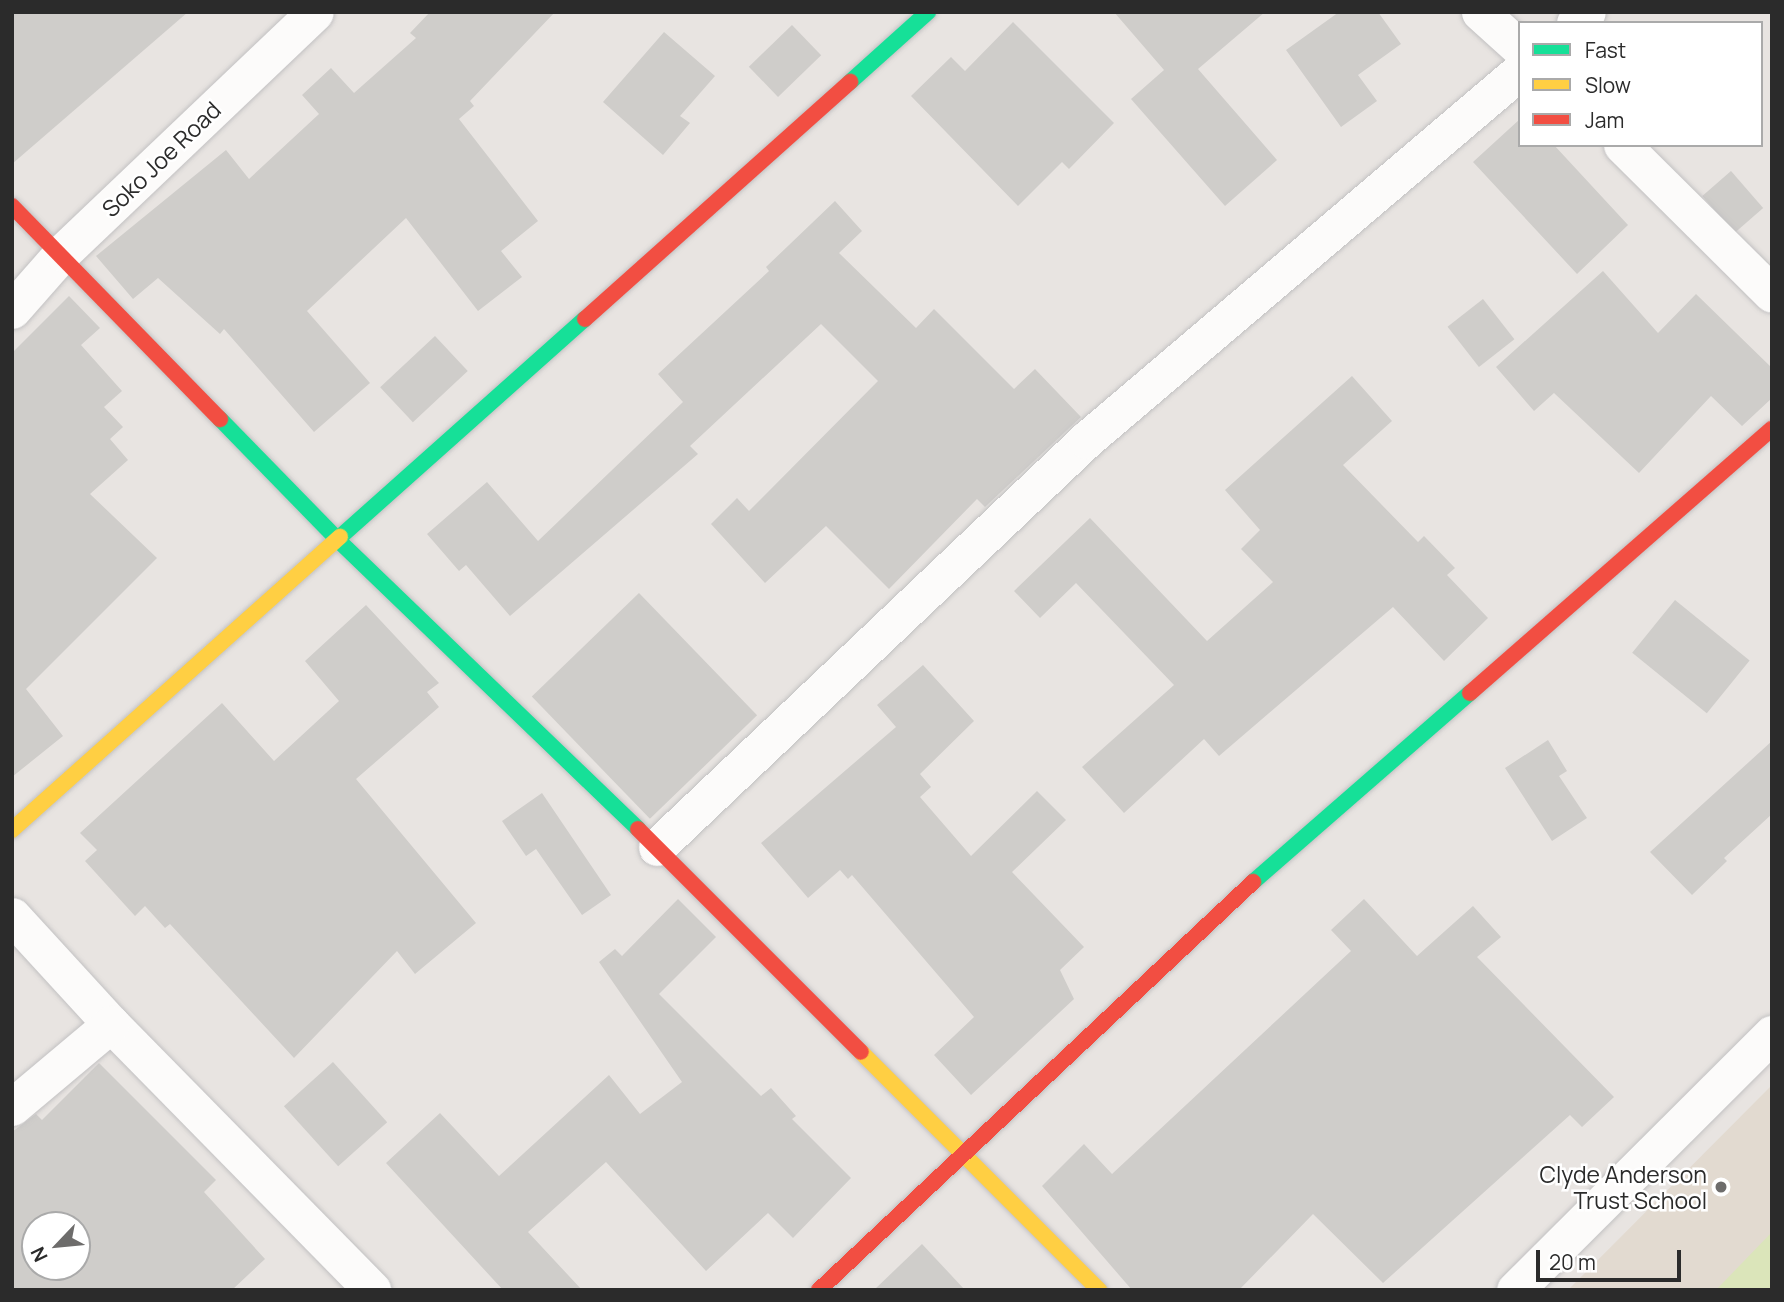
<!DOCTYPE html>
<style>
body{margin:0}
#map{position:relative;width:1784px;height:1302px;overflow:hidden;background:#e8e4e1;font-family:Manrope,sans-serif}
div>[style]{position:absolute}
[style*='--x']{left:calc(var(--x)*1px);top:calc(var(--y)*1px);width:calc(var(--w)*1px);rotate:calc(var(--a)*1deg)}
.education>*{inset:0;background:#e2dad0}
.pitch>*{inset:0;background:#dbe5ba}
.building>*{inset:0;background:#cfcdca;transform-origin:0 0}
.roads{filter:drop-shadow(0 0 2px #c2c1c2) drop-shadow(0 0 2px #c2c1c2)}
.street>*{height:37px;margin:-18.5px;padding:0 18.5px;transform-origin:18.5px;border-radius:18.5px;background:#fcfbfa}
.fast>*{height:16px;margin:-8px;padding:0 8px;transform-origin:8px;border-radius:8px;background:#16e098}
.slow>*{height:16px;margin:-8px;padding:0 8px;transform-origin:8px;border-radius:8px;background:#ffcf43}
.jam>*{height:16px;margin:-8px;padding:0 8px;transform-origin:8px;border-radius:8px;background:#f24e42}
.dots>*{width:19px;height:19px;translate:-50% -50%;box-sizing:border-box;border:4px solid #fff;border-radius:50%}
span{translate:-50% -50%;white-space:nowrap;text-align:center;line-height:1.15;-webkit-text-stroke:5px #fff;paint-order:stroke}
.street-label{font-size:23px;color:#2b2b2b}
.poi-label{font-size:23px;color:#2b2b2b}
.right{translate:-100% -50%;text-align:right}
.frame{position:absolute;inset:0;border:14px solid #2b2b2b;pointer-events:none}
.legend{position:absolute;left:1518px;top:21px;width:245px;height:126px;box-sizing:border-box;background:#fff;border:2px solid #aaa;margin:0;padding:9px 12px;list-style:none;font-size:21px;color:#2b2b2b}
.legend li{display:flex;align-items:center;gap:14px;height:35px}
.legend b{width:35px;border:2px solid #aaa}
.north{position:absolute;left:21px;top:1211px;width:70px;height:70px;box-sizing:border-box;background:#fff;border:2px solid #aaa;border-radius:50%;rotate:244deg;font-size:19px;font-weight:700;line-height:28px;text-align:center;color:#2b2b2b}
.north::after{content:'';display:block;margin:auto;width:24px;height:32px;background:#6d6c6b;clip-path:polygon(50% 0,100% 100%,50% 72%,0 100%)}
.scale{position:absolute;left:1536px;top:1250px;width:145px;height:32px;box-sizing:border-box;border:4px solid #2b2b2b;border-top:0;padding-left:9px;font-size:21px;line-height:24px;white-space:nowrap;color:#2b2b2b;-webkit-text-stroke:5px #fff;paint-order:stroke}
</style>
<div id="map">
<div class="education">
<div style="clip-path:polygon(1772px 1085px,1772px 1290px,1568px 1290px)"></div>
</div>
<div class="pitch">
<div style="clip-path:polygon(1772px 1232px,1772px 1290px,1716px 1290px)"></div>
</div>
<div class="building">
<div style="clip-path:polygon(12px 12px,188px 12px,12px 164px)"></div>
<div style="clip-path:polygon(430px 12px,555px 12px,470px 101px,474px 106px,459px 119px,538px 221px,501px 251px,522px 277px,478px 311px,406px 218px,307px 311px,370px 383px,314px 432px,224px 329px,220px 334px,158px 278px,133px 299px,96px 256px,226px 150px,249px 179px,319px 114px,302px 95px,331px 68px,354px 93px,416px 38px,410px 33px)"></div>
<div style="clip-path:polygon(1114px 12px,1265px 12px,1198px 69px,1277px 160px,1225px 206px,1131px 99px,1164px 70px)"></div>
<div style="clip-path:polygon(1339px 12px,1378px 12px,1401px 44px,1358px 75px,1377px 101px,1341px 127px,1286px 50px)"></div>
<div style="clip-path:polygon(1013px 22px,1114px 123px,1069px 169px,1062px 162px,1018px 206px,911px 96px,951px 57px,965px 71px)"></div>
<div style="left:792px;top:25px;width:42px;height:60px;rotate:46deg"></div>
<div style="clip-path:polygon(664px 32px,715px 76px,680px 116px,690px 123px,663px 155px,603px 102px)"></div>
<div style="clip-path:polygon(1520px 119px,1520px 145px,1554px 145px,1628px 225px,1577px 274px,1473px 162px)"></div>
<div style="left:1731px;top:171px;width:49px;height:38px;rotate:49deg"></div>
<div style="clip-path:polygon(835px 201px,862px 231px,839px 253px,916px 328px,934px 309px,1014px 389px,1035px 369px,1081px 417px,985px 507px,977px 499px,889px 589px,826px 526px,765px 583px,711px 524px,737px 498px,749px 511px,878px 381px,821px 324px,690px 446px,698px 454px,510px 616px,466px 565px,459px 571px,427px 534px,487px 482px,538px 541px,683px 402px,658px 374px,769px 271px,766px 267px)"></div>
<div style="clip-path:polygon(1603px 271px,1658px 333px,1696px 294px,1772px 368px,1772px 398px,1742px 426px,1711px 396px,1639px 473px,1554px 393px,1534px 411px,1496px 367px)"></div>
<div style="clip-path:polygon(69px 296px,100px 328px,81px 345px,122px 391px,104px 407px,123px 427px,110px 439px,128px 460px,90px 494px,157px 558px,26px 689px,63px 736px,12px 777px,12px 353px)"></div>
<div style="left:1483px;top:299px;width:51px;height:45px;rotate:52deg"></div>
<div style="left:435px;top:336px;width:48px;height:75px;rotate:47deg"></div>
<div style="clip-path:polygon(1352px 376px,1392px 421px,1343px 465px,1418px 542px,1424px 536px,1455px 568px,1447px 575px,1488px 618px,1444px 661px,1393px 607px,1219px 756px,1204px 739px,1124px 813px,1082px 767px,1174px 685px,1076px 583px,1040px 618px,1014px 591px,1090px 518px,1207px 641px,1273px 582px,1241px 549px,1260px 530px,1225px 490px)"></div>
<div style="left:639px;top:593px;width:170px;height:149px;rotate:46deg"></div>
<div style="left:1675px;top:600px;width:96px;height:68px;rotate:39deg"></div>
<div style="clip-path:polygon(366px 605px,439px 683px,427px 692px,439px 707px,356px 779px,476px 923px,415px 974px,397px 951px,294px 1058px,170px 924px,165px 928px,145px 906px,135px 916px,85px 861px,97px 850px,80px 833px,222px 703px,274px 761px,339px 701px,305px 661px)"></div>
<div style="clip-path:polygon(923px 665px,974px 721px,920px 774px,931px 787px,920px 797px,971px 856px,1037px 791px,1066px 820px,1012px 872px,1084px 947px,1060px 970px,1074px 999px,971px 1095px,934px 1055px,974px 1017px,852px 875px,848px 879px,840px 870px,808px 898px,761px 843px,896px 727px,877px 705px)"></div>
<div style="clip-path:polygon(1548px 740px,1567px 771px,1559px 776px,1587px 818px,1552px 841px,1505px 768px)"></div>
<div style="clip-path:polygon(1772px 741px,1772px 814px,1724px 858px,1727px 861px,1692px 895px,1650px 852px)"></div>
<div style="clip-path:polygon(542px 793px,611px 895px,582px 915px,536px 849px,526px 856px,502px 821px)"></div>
<div style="clip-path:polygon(678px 899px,716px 937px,659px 994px,761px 1096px,771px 1088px,796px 1116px,792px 1119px,851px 1178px,793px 1238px,768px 1213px,706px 1271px,606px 1162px,528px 1232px,582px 1290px,503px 1290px,386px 1163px,440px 1113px,499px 1176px,609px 1075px,640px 1114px,682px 1082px,599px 962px,615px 949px,622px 956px)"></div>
<div style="clip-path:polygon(1364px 899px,1417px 956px,1473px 906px,1501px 937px,1477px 957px,1614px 1097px,1582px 1127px,1570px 1115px,1383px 1283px,1313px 1214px,1239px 1290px,1132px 1290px,1042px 1186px,1084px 1144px,1112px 1174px,1351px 951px,1331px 930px)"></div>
<div style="left:333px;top:1062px;width:81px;height:66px;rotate:48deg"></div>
<div style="clip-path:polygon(evenodd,99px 1063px,216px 1180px,204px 1192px,265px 1259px,232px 1290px,12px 1290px,12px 1132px,36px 1114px,42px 1120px,99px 1063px,35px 1225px,77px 1225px,77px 1267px,35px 1267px,35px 1225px)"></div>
<div style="clip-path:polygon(922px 1244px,965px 1290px,874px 1290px)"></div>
</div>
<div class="roads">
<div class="street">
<div style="--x:1480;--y:12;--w:54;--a:42"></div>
<div style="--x:1575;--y:23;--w:16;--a:-43"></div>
<div style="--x:1622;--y:145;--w:211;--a:44.8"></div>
<div style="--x:12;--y:310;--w:76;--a:-48.7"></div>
<div style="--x:62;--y:253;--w:349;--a:-43.6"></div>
<div style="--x:657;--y:847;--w:591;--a:-43.49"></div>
<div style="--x:1086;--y:440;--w:570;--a:-40.37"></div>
<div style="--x:12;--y:916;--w:147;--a:47.5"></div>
<div style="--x:111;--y:1024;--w:373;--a:45.5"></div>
<div style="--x:12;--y:1107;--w:129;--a:-40"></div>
<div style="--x:1515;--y:1290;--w:363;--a:-44.9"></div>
</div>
<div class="fast">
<div style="--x:850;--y:82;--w:105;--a:-41.9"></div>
<div style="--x:220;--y:419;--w:172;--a:45.7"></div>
<div style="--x:340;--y:542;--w:414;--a:43.9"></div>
<div style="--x:340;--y:537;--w:328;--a:-41.7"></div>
<div style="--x:1253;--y:882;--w:288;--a:-41.1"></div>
</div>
<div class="slow">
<div style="--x:12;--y:830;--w:440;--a:-41.8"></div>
<div style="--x:861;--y:1052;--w:337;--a:45"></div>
</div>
<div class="jam">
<div style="--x:12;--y:206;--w:298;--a:45.7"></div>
<div style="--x:585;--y:319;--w:356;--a:-41.8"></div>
<div style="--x:1470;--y:693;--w:401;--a:-41.2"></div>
<div style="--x:638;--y:829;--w:315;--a:45"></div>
<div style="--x:819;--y:1290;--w:596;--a:-43.23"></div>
</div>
</div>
<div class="dots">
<div style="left:1721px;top:1187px;background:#6d6c6b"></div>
</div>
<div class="street-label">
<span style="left:161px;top:159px;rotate:-44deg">Soko Joe Road</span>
</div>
<div class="poi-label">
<span class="right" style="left:1707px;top:1187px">Clyde Anderson<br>Trust School</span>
</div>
<div class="frame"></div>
<ul class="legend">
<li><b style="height:9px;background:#16e098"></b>Fast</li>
<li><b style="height:9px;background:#ffcf43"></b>Slow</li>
<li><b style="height:9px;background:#f24e42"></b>Jam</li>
</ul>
<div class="north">N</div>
<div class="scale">20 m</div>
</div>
